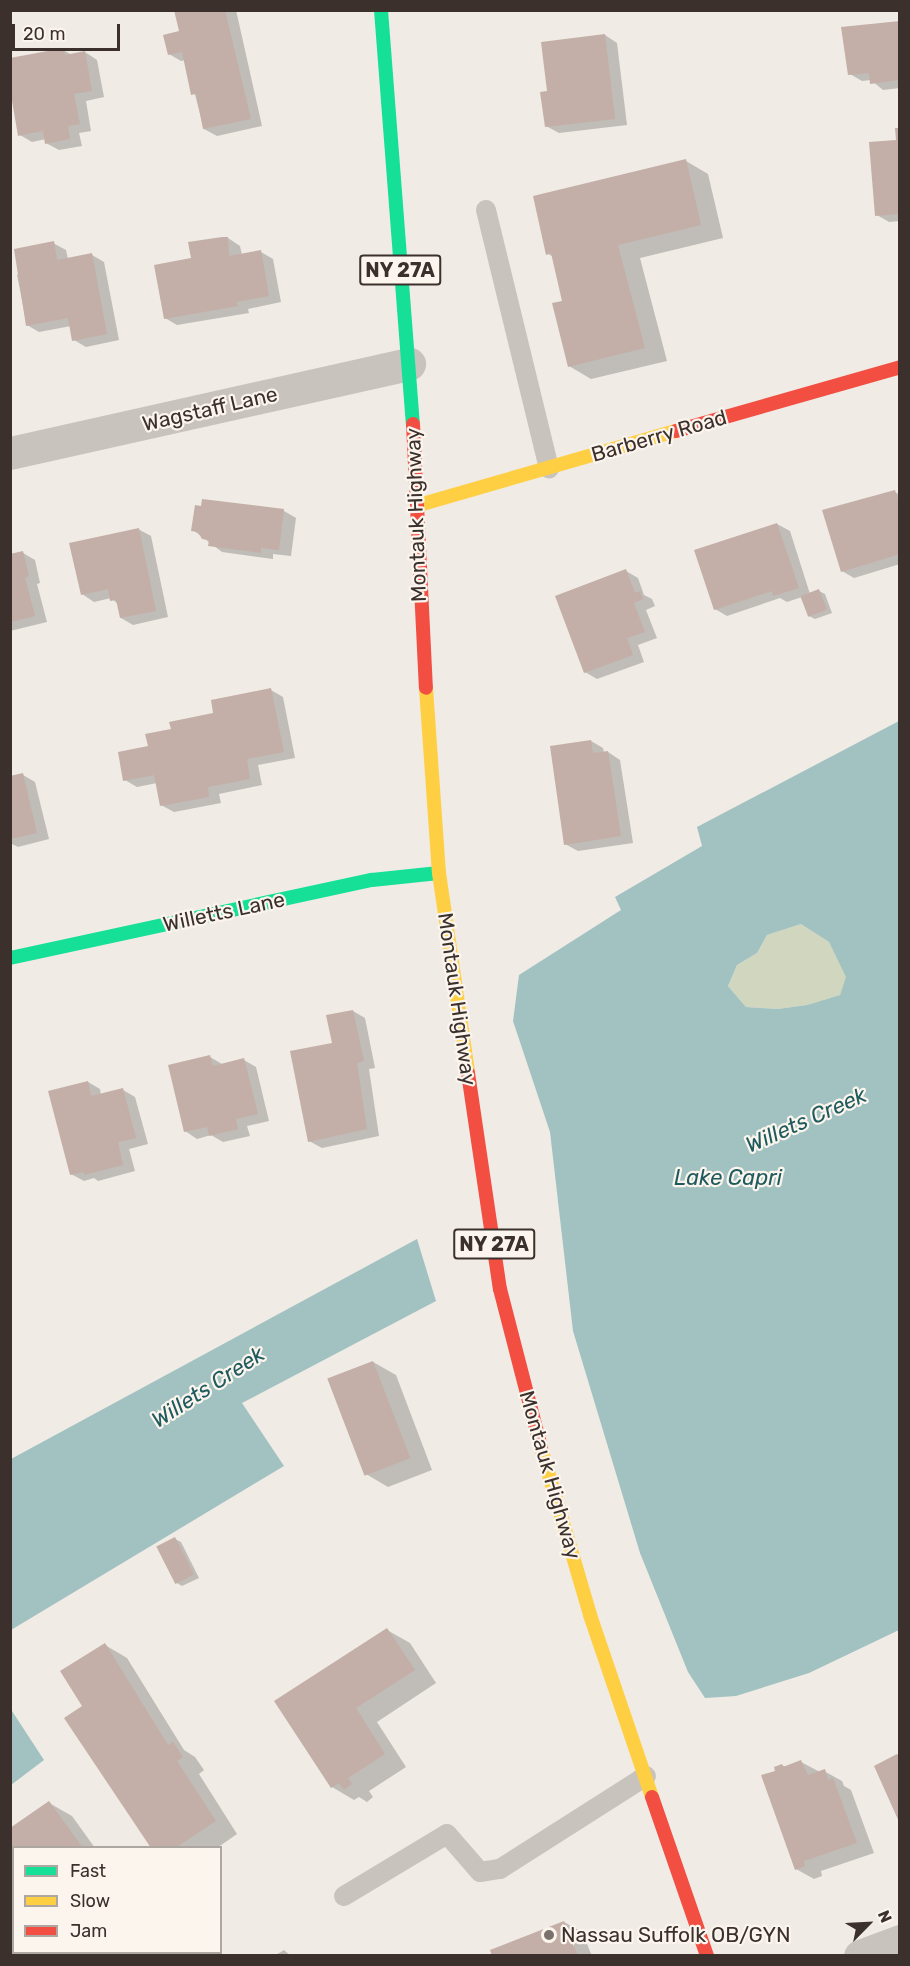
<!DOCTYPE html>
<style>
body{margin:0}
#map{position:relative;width:910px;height:1966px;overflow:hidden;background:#f0ebe5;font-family:Rubik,sans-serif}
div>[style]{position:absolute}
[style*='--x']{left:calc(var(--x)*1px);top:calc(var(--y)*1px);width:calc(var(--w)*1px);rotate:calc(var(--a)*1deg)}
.green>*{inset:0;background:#d1d6bf}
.water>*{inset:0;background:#a1c2c1}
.shadow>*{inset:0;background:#0003;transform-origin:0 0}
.building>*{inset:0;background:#c3afa7;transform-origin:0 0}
.lane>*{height:20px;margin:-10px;padding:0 10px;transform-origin:10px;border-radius:10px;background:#c9c3be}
.street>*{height:33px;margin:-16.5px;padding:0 16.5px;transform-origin:16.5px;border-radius:16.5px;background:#c9c3be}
.fast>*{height:14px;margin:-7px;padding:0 7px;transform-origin:7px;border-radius:7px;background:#16e098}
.slow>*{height:14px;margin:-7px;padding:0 7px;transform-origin:7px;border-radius:7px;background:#ffcf43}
.jam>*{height:14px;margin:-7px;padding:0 7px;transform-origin:7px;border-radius:7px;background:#f24e42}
.dots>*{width:16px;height:16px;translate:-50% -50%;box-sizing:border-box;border:3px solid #fbf5ee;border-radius:50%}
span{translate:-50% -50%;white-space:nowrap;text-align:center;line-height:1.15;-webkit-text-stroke:4.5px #fbf5ee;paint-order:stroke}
.shield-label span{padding:2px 4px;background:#fbf5ee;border:2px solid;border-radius:4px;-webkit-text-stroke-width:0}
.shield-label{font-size:20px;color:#3b302b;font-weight:700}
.street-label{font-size:21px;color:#3b302b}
.poi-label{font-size:21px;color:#3b302b}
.left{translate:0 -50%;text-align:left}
.water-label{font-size:22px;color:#1f5a5e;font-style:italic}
.frame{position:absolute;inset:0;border:12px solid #3b302b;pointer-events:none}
.legend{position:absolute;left:12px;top:1846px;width:210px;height:108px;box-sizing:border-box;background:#fbf5ee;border:2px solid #aea6a0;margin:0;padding:8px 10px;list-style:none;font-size:18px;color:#3b302b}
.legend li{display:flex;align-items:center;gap:12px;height:30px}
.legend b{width:30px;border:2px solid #aea6a0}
.north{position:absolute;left:838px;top:1894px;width:60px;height:60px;-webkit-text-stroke:4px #fbf5ee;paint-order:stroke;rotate:66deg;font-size:16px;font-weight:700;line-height:24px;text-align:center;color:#3b302b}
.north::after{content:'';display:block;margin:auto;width:21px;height:27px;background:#3b302b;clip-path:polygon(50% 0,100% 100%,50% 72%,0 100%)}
.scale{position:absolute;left:12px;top:24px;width:108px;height:27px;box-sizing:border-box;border:3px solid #3b302b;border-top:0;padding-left:8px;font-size:18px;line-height:21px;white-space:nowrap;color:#3b302b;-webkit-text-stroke:4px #fbf5ee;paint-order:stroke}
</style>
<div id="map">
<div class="green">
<div style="clip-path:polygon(801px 924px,829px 942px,847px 977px,840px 995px,807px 1005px,778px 1009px,746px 1007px,728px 986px,737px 965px,757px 953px,767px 935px)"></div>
</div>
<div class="water">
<div style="clip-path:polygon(evenodd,899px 721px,899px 1630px,809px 1673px,736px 1696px,705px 1698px,688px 1672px,640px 1553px,573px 1331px,550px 1132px,513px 1021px,519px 975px,621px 910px,615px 897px,702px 846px,697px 827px,899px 721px,801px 924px,829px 942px,846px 977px,840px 995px,807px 1005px,778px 1009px,746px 1007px,728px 986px,737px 965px,757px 953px,767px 935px,801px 924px)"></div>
<div style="clip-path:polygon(417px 1239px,436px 1301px,242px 1403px,284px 1466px,11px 1630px,11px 1459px)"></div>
<div style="clip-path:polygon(10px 1708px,44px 1760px,11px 1785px,10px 1785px)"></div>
</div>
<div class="shadow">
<div style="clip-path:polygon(176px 10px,236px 10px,262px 126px,217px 136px,204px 129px,186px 60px,181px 61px,169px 54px,181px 32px)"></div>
<div style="clip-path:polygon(900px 22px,900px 88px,883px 90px,871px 80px,862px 81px,850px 74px)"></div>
<div style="clip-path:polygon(605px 35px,617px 43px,627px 125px,559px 133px,546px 126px,548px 93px)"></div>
<div style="clip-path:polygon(63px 50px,72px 55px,85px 52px,97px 60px,104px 97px,86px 101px,91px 131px,79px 133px,82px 146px,59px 150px,46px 143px,46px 139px,32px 142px,20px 135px)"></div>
<div style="clip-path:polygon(900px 129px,900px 221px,889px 222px,877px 215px)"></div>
<div style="clip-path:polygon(686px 161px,708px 174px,723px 238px,640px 258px,667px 361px,591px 379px,569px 366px,564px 302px,554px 257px,548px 254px)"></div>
<div style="clip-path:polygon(228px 238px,240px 246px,242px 255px,261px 252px,273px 259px,281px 302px,248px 309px,249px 313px,177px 325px,165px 318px,192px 259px)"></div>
<div style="clip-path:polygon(53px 243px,66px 250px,68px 259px,92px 255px,104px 262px,119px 340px,86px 347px,74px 340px,71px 326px,39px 332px,27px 325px,17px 275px)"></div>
<div style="clip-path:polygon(895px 492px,900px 495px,900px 564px,854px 578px,842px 571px)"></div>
<div style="clip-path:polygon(284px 511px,296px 518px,291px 556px,273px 554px,273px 559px,222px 552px,193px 530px)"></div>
<div style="clip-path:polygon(777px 524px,790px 531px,810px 594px,819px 591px,825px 594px,832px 613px,815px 619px,809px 616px,802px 597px,787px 602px,780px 598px,727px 616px,715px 609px)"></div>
<div style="clip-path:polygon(138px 529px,151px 536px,168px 617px,133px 625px,121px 618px,118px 604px,111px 598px,94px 602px,82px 594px)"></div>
<div style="clip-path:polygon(23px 553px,35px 560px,40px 583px,37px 584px,47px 622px,10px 631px,10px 556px)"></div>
<div style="clip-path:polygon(626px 571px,638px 578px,644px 595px,652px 599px,655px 606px,646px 610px,657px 638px,638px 645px,644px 662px,597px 679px,585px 672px)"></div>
<div style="clip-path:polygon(271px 690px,283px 697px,295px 758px,258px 765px,262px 785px,219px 794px,221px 803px,174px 812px,161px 805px,157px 783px,137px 787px,125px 780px,150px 747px,173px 730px)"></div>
<div style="clip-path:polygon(591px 741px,603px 748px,604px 753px,608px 752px,620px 760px,633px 843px,578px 851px,565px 844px)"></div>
<div style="clip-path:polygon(23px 775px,35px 782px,49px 839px,18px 847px,10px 843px,10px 778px)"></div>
<div style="clip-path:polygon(353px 1011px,365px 1018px,375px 1068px,369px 1069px,379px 1136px,322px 1148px,309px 1141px,333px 1044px)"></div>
<div style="clip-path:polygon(210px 1057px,222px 1064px,244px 1060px,256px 1067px,269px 1121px,247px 1126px,250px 1136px,223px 1142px,211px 1135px,197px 1139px,185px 1131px)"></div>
<div style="clip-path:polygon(88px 1082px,100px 1089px,101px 1095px,123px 1090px,135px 1097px,148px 1144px,129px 1149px,135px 1171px,98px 1181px,94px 1178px,84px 1181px,71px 1174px)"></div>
<div style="clip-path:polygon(373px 1362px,396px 1375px,432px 1470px,388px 1487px,366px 1474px)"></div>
<div style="clip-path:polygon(175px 1539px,181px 1542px,199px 1578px,182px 1586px,177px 1583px)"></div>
<div style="clip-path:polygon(387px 1630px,410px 1643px,436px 1683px,377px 1722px,406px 1767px,369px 1791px,373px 1797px,367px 1802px,359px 1797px,354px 1800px,332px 1787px,276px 1702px)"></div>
<div style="clip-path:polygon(105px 1645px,127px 1658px,184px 1750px,195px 1757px,204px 1770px,199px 1774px,237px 1834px,217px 1848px,152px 1848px)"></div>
<div style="clip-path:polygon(801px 1762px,820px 1772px,824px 1771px,842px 1781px,844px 1786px,851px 1790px,874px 1853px,821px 1871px,822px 1876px,814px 1879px,796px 1869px,777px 1771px,782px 1765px,786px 1767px)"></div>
<div style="clip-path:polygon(49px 1803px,72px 1816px,95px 1848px,14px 1848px,14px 1941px,10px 1943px,10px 1831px)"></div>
<div style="clip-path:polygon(564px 1922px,582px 1932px,592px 1956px,494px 1956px)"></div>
<div style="clip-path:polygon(284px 1950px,291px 1956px,274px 1956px)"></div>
<div style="left:14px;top:1952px;width:78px;height:6px"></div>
</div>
<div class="building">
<div style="clip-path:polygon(174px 10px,225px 10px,251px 119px,203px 129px,196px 94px,191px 95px,182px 52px,168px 55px,163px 35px,179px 31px)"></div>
<div style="clip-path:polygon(900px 21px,900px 80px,870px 84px,869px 73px,848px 75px,841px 27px)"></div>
<div style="clip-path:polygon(605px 34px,615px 119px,545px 127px,540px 92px,547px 91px,541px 42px)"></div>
<div style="clip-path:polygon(64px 48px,65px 55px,85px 51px,92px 91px,74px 94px,80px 124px,68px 126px,70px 139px,45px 144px,43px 131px,18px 136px,10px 89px,10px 58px)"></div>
<div style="clip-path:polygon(895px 128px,900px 128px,900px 214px,875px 216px,869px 142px,896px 140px)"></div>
<div style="clip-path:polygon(686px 159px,701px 225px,618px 245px,645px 348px,568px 367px,552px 303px,562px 301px,551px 253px,546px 255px,533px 196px)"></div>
<div style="clip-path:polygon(222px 237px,228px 237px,229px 256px,261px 250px,269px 296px,236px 302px,238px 306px,164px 319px,154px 265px,191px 258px,188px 242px)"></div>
<div style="clip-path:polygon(54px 241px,57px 260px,92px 253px,107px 334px,72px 341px,68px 318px,26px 326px,14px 249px)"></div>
<div style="clip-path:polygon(895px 490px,900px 506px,900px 554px,841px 572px,822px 510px)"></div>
<div style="clip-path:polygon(202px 499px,284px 509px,279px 550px,261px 548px,261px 553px,208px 546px,209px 540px,202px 539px,198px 532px,191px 531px,195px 505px,201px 506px)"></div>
<div style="clip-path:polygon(777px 523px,799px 588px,773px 596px,772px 591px,714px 610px,694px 550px)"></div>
<div style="clip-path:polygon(139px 528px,156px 611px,120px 618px,116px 600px,110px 601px,108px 589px,81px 595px,69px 543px)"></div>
<div style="clip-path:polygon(23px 551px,29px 576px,25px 578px,35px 616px,10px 622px,10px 554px)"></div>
<div style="clip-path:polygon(626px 569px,635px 593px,640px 591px,643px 599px,634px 603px,645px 632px,627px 638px,633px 655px,584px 673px,555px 596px)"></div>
<div style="left:819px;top:589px;width:22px;height:20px;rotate:69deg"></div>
<div style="clip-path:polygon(271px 688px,284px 752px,247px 759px,250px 779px,208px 787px,209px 797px,160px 806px,154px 775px,123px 781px,118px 752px,148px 746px,145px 734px,171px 729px,169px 722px,213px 713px,211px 700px)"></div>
<div style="clip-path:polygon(591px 740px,593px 753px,608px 751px,621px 836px,564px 845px,550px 746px)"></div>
<div style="clip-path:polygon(23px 773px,37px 833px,10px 839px,10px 776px)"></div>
<div style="clip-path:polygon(353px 1010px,364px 1061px,357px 1063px,367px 1129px,308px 1142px,290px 1051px,332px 1043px,326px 1015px)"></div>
<div style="clip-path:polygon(210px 1055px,213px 1066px,244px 1058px,258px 1114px,236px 1119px,238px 1129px,209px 1136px,207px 1127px,184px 1132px,168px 1065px)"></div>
<div style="clip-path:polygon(88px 1081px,91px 1096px,123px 1088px,136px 1138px,118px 1142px,123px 1165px,84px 1175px,84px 1172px,70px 1175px,48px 1091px)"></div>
<div style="left:373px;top:1361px;width:104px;height:49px;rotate:69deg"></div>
<div style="left:175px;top:1537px;width:42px;height:21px;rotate:63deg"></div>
<div style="clip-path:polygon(387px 1628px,415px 1670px,356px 1708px,385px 1754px,348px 1778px,352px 1784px,344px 1790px,339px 1783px,331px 1788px,274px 1701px)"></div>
<div style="clip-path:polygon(105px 1643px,168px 1745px,173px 1742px,183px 1757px,177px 1761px,216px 1821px,175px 1848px,151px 1848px,64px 1718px,82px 1706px,60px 1671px)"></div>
<div style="clip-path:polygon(897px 1754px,900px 1756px,900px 1824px,874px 1766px)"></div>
<div style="clip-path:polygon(801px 1760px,808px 1775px,825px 1769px,828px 1780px,833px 1778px,857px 1843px,804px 1861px,805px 1866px,795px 1870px,761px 1775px,775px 1771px,774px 1767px,782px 1764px,783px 1767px)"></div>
<div style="clip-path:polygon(49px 1801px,83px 1848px,14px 1848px,14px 1915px,10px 1914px,10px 1828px)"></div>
<div style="clip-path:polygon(564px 1921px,578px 1956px,492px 1956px,490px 1950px)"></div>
<div style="clip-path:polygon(14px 1945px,14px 1952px,79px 1952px,81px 1956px,10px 1956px,10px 1947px)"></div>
</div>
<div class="lane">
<div style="--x:486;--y:210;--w:266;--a:76.3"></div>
<div style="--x:344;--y:1896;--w:120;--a:-31"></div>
<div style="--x:447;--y:1834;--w:50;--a:49"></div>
<div style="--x:480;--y:1872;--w:20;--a:-9"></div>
<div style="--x:500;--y:1869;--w:173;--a:-32.5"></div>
</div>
<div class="street">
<div style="--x:10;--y:453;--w:409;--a:-12.6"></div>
<div style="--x:860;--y:1956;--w:43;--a:-20.6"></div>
</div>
<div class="fast">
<div style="--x:381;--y:10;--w:415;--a:85.6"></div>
<div style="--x:10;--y:958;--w:370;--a:-12.2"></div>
<div style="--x:372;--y:880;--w:67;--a:-6"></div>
</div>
<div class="slow">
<div style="--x:419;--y:505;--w:267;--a:-16.1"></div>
<div style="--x:426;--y:688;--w:185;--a:86"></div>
<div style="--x:439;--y:873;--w:202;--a:81.7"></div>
<div style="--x:541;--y:1448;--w:174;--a:73.6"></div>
<div style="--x:590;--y:1615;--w:192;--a:71.2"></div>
</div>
<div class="jam">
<div style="--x:413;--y:424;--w:264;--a:87.2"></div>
<div style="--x:676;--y:431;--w:233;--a:-15.9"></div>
<div style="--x:468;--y:1073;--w:218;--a:81.6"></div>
<div style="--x:500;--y:1289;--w:164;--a:75.5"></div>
<div style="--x:652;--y:1797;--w:168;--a:70.9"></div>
</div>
<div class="dots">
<div style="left:549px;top:1935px;background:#7a716c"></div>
</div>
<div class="shield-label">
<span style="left:400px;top:270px">NY 27A</span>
<span style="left:494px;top:1244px">NY 27A</span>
</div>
<div class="street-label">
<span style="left:210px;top:409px;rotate:-13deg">Wagstaff Lane</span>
<span style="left:659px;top:436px;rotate:-16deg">Barberry Road</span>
<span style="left:416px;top:515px;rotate:-92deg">Montauk Highway</span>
<span style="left:224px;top:912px;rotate:-12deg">Willetts Lane</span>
<span style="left:457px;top:999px;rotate:82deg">Montauk Highway</span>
<span style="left:550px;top:1475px;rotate:74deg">Montauk Highway</span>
</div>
<div class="poi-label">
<span class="left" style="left:561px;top:1935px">Nassau Suffolk OB/GYN</span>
</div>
<div class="water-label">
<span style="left:806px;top:1120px;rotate:-24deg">Willets Creek</span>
<span style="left:728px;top:1178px">Lake Capri</span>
<span style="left:208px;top:1387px;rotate:-33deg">Willets Creek</span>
</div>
<div class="frame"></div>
<ul class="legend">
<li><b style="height:8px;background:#16e098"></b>Fast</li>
<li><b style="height:8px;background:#ffcf43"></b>Slow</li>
<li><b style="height:8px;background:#f24e42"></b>Jam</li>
</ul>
<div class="north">N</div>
<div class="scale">20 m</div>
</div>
